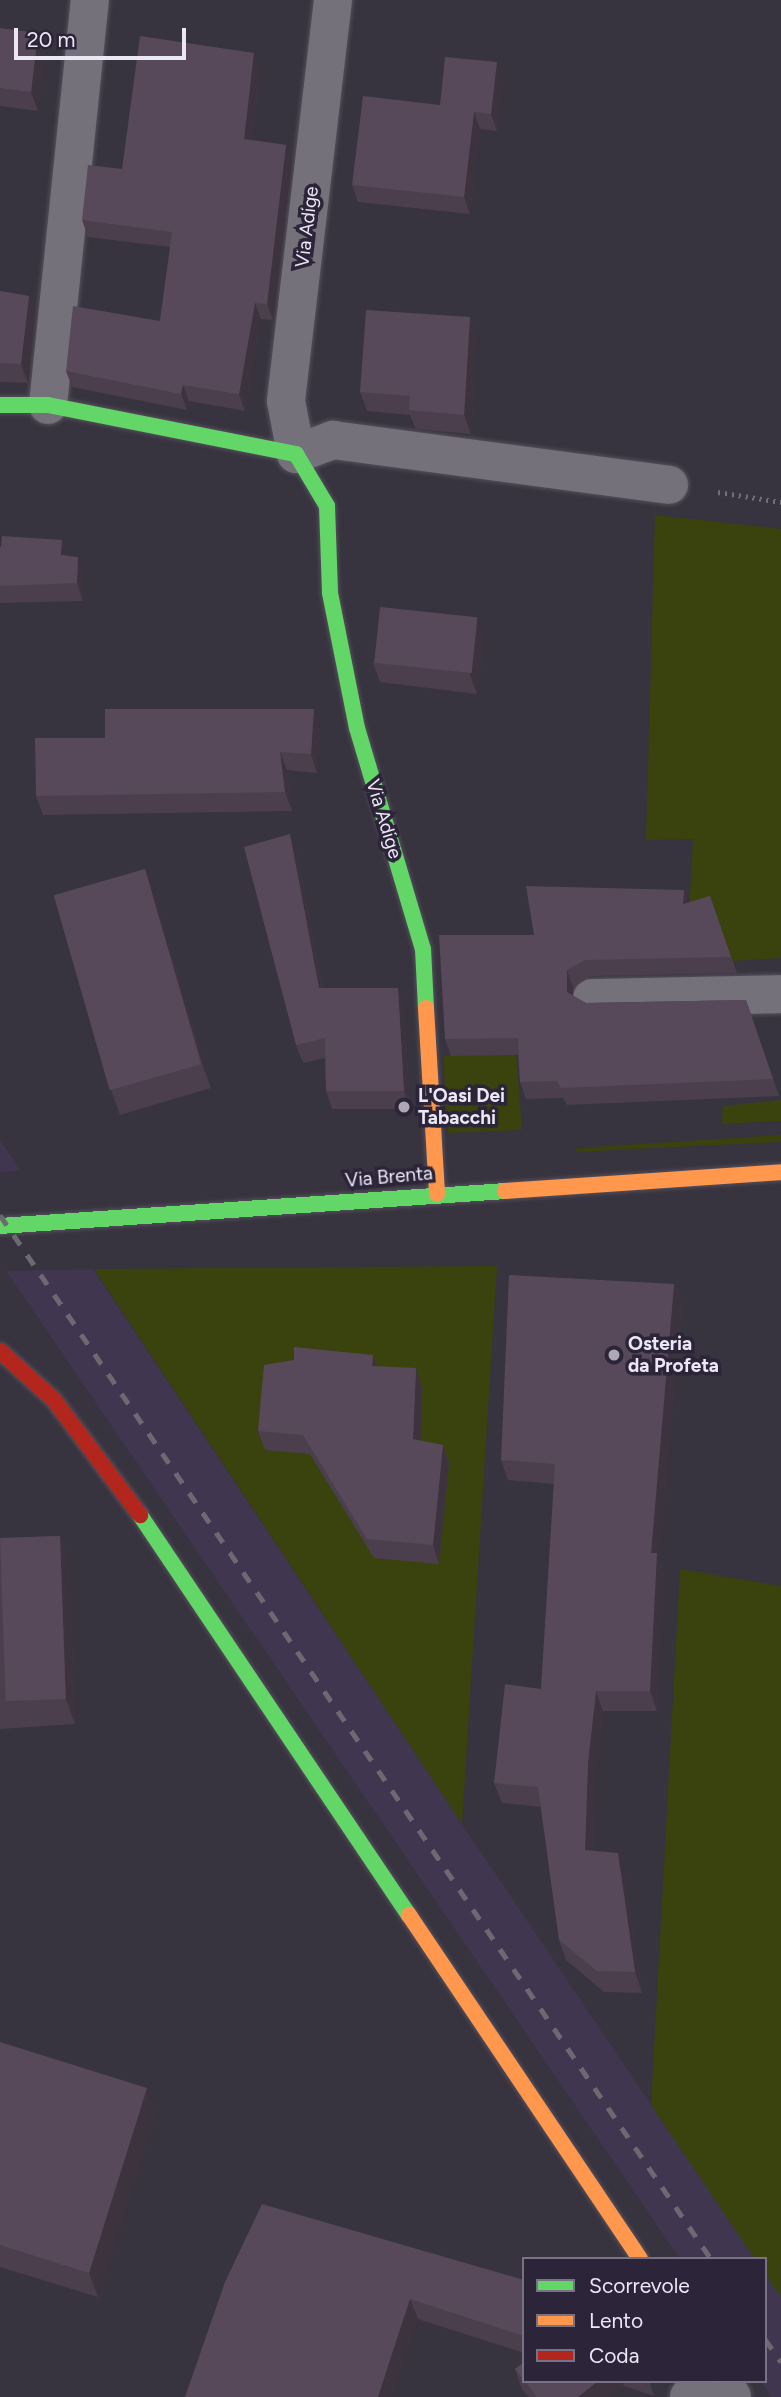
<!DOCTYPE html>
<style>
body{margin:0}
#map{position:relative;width:781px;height:2397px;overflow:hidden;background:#37333f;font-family:Figtree,sans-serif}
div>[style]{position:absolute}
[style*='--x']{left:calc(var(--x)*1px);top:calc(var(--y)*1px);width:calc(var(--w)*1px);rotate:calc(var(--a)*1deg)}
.built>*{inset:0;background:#40364f}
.green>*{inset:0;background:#3a430e}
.path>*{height:4.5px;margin-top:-2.25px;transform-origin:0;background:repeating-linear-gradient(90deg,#736f79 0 2px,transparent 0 7px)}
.roads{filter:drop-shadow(0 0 2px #54505b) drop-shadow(0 0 2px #54505b)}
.street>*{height:38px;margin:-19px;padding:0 19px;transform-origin:19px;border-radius:19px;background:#74717a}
.fast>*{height:16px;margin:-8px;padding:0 8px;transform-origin:8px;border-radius:8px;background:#63d668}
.slow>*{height:16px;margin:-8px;padding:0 8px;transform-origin:8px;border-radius:8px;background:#ff974d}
.jam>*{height:16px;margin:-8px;padding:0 8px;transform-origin:8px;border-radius:8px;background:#b3261e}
.rail>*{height:5px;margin-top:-2.5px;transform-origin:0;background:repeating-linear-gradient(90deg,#6d6972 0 12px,transparent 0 24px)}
.wall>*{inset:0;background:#4b3f4d}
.shaded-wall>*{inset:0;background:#3d333e}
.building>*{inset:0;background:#574959;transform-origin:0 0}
.dots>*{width:19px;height:19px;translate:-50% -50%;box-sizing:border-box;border:4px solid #2c2439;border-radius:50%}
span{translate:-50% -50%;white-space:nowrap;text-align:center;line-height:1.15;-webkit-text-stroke:7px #2c2439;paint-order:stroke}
.street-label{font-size:19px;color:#ebe7f5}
.poi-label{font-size:19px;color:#ebe7f5;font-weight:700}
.left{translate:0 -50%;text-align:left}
.legend{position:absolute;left:522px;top:2257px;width:245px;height:126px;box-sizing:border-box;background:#2c2439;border:2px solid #787284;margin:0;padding:9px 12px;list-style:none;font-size:21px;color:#ebe7f5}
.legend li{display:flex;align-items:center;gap:14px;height:35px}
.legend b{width:35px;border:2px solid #787284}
.scale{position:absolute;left:14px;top:28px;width:172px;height:32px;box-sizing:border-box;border:4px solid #ebe7f5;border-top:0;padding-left:9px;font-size:21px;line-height:24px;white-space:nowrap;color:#ebe7f5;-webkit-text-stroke:5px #2c2439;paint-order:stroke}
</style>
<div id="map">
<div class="built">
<div style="clip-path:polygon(0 1140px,21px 1170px,0 1173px)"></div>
<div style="clip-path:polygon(93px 1269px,462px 1824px,755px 2259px,680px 2259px,6px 1271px)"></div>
<div style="clip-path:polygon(765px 2274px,781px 2297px,781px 2397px,771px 2397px,761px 2381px)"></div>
</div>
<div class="green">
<div style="clip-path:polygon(655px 515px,781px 529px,781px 958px,733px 961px,689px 912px,693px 839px,646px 840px)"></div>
<div style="clip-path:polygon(514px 1023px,522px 1130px,448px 1133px,443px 1056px,478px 1055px)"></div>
<div style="clip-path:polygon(781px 1100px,781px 1121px,722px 1124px,723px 1106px)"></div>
<div style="clip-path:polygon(781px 1135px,781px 1142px,575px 1152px,577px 1148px)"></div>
<div style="clip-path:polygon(497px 1266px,462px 1824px,94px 1269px)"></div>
<div style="clip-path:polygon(680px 1569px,781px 1586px,781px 2297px,765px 2274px,765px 2259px,755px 2259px,651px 2105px)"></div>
</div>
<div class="path">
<div style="--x:718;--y:492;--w:64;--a:9"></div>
</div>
<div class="roads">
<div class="street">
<div style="--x:333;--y:0;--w:404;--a:96.7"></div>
<div style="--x:286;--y:401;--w:54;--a:79.3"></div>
<div style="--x:296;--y:454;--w:40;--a:-21"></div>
<div style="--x:333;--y:440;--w:339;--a:7.6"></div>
<div style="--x:48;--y:405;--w:407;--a:-84.1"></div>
<div style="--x:592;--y:998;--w:189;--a:-1.2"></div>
<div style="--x:721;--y:2381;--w:19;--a:55"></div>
<div style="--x:689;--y:2397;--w:20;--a:-53"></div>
</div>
<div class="fast">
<div style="--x:0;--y:405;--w:48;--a:0"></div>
<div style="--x:48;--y:405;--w:253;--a:11.2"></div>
<div style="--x:296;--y:454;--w:61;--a:59.2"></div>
<div style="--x:327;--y:506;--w:87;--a:88"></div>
<div style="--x:330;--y:593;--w:138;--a:78.7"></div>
<div style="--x:357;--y:728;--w:231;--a:73.4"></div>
<div style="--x:423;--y:949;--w:59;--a:87.1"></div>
<div style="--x:0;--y:1226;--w:506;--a:-3.96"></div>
<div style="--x:140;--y:1515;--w:482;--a:56.1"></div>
</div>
<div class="slow">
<div style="--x:426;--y:1008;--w:186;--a:86.6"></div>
<div style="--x:505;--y:1191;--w:277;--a:-3.9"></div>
<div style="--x:409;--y:1915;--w:414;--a:56.1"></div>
</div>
<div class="jam">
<div style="--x:0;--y:1351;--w:73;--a:42.2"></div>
<div style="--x:54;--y:1400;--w:144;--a:53.2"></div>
</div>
</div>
<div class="rail">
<div style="--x:0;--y:1215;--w:1263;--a:55.74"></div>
<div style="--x:765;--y:2339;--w:28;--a:55"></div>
</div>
<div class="wall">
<div style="clip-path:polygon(0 28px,45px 52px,38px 111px,0 106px)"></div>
<div style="clip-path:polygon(260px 70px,252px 140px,286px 145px,292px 161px,273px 320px,261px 319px,245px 411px,189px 401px,187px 410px,72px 387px,66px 371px,160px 321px,170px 247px,88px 237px,82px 220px,122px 169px)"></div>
<div style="clip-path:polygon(503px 79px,497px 131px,480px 129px,470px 214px,358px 202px,352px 185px,440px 105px)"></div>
<div style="clip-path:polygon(0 291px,29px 296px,35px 314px,28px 383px,0 382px)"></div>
<div style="clip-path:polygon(470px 317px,477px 336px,471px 434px,416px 429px,410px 415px,367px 411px,360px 392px)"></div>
<div style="clip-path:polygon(0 547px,68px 556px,84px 574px,83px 601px,0 603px)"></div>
<div style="clip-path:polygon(484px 637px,477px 694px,380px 682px,373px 663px)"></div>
<div style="clip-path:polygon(320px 728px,317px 773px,287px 770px,292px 811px,43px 815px,36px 796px,105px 738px)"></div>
<div style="clip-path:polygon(297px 852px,322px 988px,398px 988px,404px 1006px,410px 1109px,332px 1109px,326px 1091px,325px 1058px,303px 1063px,296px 1045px)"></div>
<div style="clip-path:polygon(145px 869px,154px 894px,211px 1088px,120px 1115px,111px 1090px)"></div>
<div style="clip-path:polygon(684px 890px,688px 903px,710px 896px,737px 973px,591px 976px,573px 987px,573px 996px,586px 1003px,746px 1000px,779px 1096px,567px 1105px,563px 1098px,526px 1099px,520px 1082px,518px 1055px,451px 1056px,445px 1039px,534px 935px)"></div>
<div style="clip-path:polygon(674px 1284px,682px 1304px,659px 1560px,664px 1574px,657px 1711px,603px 1711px,595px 1783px,593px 1851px,625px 1874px,642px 1993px,604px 1992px,566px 1960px,559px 1940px,541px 1807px,502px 1803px,494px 1783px,541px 1689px,554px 1484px,508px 1480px,501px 1460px)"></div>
<div style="clip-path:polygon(373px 1355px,377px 1367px,416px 1368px,422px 1387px,420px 1441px,443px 1445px,449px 1464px,439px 1564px,374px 1558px,310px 1454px,265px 1450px,258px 1431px)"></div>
<div style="clip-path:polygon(60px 1536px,69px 1560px,75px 1724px,0 1729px,0 1538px)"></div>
<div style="clip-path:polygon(0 2042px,156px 2112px,98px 2297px,0 2267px)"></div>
<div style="clip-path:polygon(524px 2280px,524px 2353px,418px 2319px,225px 2282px)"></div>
<div style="clip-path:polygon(524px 2362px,524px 2381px,649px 2381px,654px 2396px,624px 2386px,611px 2397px,529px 2397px,522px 2389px,515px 2369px)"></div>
</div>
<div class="shaded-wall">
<div style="clip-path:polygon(38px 33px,45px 52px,38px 111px,31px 92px)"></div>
<div style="clip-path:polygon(254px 53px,260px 70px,250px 156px,244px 139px)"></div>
<div style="clip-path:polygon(497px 62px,503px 79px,497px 131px,491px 114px)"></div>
<div style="clip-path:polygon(474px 112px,480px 129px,470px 214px,464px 197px)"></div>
<div style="clip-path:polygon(286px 145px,292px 161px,273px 320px,267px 304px)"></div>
<div style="clip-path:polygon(29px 296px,35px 314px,28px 383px,21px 364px)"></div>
<div style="clip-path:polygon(255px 303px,261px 319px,245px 411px,239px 394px)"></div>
<div style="clip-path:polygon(470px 317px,477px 336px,471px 434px,464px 415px)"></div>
<div style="clip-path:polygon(183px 385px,189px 401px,187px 410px,181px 394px)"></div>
<div style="clip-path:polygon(62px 540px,68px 557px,61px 555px)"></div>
<div style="clip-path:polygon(78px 557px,84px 574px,83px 601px,77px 583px)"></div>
<div style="clip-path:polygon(477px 618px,484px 637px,477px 694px,470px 675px)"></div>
<div style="clip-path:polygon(314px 709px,320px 728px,317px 773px,311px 754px)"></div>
<div style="clip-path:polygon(280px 752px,287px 770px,292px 811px,285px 792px)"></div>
<div style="clip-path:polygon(290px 834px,297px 852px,325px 1006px,319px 988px)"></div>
<div style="clip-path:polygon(145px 869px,154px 894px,211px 1088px,202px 1064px)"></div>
<div style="clip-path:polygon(684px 890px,690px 907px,683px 904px)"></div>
<div style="clip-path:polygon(567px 970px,573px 987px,573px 1009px,567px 992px)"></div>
<div style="clip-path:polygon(398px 988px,404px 1006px,410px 1109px,404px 1091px)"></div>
<div style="clip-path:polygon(674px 1284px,682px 1304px,659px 1560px,664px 1574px,657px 1711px,650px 1691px,651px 1553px)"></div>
<div style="clip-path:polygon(373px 1355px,380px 1374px,372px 1366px)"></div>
<div style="clip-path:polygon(416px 1368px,422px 1387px,420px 1458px,413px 1439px)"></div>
<div style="clip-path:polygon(443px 1445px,449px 1464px,439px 1564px,433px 1545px)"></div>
<div style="clip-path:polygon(60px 1536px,69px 1560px,75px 1724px,66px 1699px)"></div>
<div style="clip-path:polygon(596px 1691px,603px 1711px,595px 1783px,592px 1871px,585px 1850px,588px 1762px)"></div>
<div style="clip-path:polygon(618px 1853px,625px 1874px,642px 1993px,635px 1972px)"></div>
<div style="clip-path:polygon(147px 2088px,156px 2112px,98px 2297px,89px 2273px)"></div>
<div style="clip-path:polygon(410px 2299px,418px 2319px,392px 2397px,378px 2397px)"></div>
<div style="clip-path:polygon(598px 2381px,623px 2381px,624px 2386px,611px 2397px,578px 2397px)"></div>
</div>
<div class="building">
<div style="clip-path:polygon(0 28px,38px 33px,31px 92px,0 88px)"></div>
<div style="clip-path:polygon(140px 36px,254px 53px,244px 139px,286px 145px,267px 304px,255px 303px,239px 394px,183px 385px,181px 394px,66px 371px,73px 306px,160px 321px,172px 232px,82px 220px,88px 165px,122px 169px)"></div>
<div style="clip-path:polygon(445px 57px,497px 62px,491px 114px,474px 112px,464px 197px,352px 185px,363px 96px,440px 105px)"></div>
<div style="clip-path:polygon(0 291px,29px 296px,21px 364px,0 363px)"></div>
<div style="clip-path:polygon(366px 310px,470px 317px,464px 415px,409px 410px,410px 396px,360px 392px)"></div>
<div style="clip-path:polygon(2px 536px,62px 540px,61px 555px,78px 557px,77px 583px,0 586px,0 547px,1px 547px)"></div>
<div style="left:380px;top:607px;width:98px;height:56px;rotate:6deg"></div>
<div style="clip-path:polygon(105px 709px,314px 709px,311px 754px,280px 752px,285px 792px,36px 796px,35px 738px,105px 738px)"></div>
<div style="clip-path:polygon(290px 834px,319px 988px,398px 988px,404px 1091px,326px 1091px,325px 1038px,296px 1045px,244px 847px)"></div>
<div style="left:145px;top:869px;width:203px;height:95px;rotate:74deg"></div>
<div style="clip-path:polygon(526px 886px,684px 890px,683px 904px,710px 896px,731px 957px,585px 960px,567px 970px,567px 992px,586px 1003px,746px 1000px,773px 1079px,561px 1088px,557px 1081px,520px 1082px,518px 1038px,445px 1039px,439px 935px,534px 935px)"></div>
<div style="clip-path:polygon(509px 1275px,674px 1284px,651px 1553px,657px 1553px,650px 1691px,596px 1691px,588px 1762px,585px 1850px,618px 1853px,635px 1972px,597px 1971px,559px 1940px,538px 1787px,494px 1783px,505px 1684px,541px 1689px,555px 1464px,501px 1460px)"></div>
<div style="clip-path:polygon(294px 1347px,373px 1355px,372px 1366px,416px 1368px,413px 1439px,443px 1445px,433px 1545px,367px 1539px,303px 1435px,258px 1431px,264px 1365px,294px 1360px)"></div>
<div style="left:60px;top:1536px;width:163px;height:60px;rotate:88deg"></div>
<div style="clip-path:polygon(0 2042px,147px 2088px,89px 2273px,0 2245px)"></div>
<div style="clip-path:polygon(262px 2204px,524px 2280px,524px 2336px,410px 2299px,378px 2397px,185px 2397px,225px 2282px)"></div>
<div style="clip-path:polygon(524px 2362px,524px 2380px,515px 2369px)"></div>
<div style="clip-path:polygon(525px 2381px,598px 2381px,578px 2397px,537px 2397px)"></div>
</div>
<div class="dots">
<div style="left:404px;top:1107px;background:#aca8b5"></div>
<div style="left:614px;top:1355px;background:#aca8b5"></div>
</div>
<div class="street-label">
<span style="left:307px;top:227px;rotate:-83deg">Via Adige</span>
<span style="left:384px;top:819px;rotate:73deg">Via Adige</span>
<span style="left:389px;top:1177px;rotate:-5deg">Via Brenta</span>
</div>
<div class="poi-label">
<span class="left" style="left:418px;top:1107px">L'Oasi Dei<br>Tabacchi</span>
<span class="left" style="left:628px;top:1355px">Osteria<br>da Profeta</span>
</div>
<ul class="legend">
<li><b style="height:9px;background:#63d668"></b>Scorrevole</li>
<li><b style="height:9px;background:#ff974d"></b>Lento</li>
<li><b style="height:9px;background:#b3261e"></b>Coda</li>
</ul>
<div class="scale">20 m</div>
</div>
